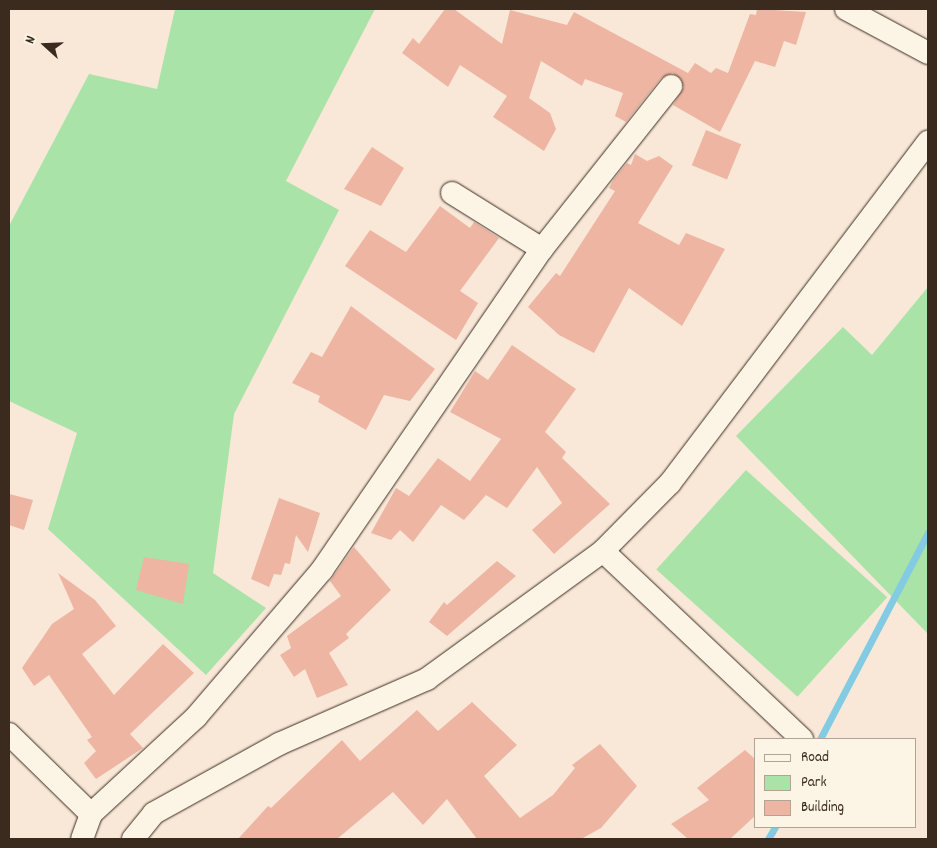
<!DOCTYPE html>
<style>
body{margin:0}
#map{position:relative;width:937px;height:848px;overflow:hidden;background:#f9e8d8;font-family:Dekko,sans-serif}
div>[style]{position:absolute}
[style*='--x']{left:calc(var(--x)*1px);top:calc(var(--y)*1px);width:calc(var(--w)*1px);rotate:calc(var(--a)*1deg)}
.green>*{inset:0;background:#a9e3a7;transform-origin:0 0}
.stream>*{height:7px;margin:-3.5px;padding:0 3.5px;transform-origin:3.5px;border-radius:3.5px;background:#82cbe2}
.building>*{inset:0;background:#edb5a2;transform-origin:0 0}
.roads{filter:drop-shadow(0 0 1px #3b2a1e) drop-shadow(0 0 1px #3b2a1e)}
.street>*{height:22px;margin:-11px;padding:0 11px;transform-origin:11px;border-radius:11px;background:#fcf5e5}
span{translate:-50% -50%;white-space:nowrap;text-align:center;line-height:1.15;-webkit-text-stroke:4.5px #fcf5e5;paint-order:stroke}
.frame{position:absolute;inset:0;border:10px solid #3b2a1e;pointer-events:none}
.legend{position:absolute;left:754px;top:738px;width:162px;height:90px;box-sizing:border-box;background:#fcf5e5;border:1px solid #afa495;margin:0;padding:6px 9px;list-style:none;font-size:15px;color:#3b2a1e}
.legend li{display:flex;align-items:center;gap:10px;height:25px}
.legend b{width:25px;border:1px solid #afa495}
.north{position:absolute;left:20px;top:20px;width:50px;height:50px;-webkit-text-stroke:4px #fcf5e5;paint-order:stroke;rotate:290deg;font-size:14px;font-weight:700;line-height:20px;text-align:center;color:#3b2a1e}
.north::after{content:'';display:block;margin:auto;width:18px;height:22px;background:#3b2a1e;clip-path:polygon(50% 0,100% 100%,50% 72%,0 100%)}
</style>
<div id="map">
<div class="green">
<div style="clip-path:polygon(175px 9px,375px 9px,286px 181px,339px 210px,234px 414px,213px 573px,266px 608px,206px 675px,48px 529px,77px 433px,9px 401px,9px 226px,89px 74px,157px 89px)"></div>
<div style="clip-path:polygon(928px 287px,928px 634px,736px 436px,843px 327px,872px 355px)"></div>
<div style="left:746px;top:470px;width:190px;height:134px;rotate:42deg"></div>
</div>
<div class="stream">
<div style="--x:820;--y:739;--w:233;--a:-62.4"></div>
<div style="--x:768;--y:839;--w:14;--a:-60"></div>
</div>
<div class="building">
<div style="clip-path:polygon(445px 9px,454px 9px,502px 44px,510px 10px,567px 25px,574px 12px,688px 73px,695px 63px,711px 73px,716px 68px,728px 73px,750px 14px,756px 15px,757px 9px,806px 12px,796px 45px,784px 41px,775px 67px,755px 61px,720px 132px,673px 105px,684px 87px,673px 73px,661px 78px,626px 122px,615px 116px,623px 93px,585px 79px,582px 86px,541px 61px,529px 98px,550px 113px,556px 129px,544px 151px,493px 117px,507px 96px,460px 65px,448px 87px,402px 53px,413px 38px,419px 44px)"></div>
<div style="left:706px;top:130px;width:38px;height:38px;rotate:22deg"></div>
<div style="clip-path:polygon(372px 147px,404px 168px,381px 206px,344px 189px)"></div>
<div style="clip-path:polygon(635px 154px,647px 161px,659px 156px,673px 166px,638px 223px,679px 245px,686px 233px,725px 249px,682px 326px,629px 288px,594px 353px,559px 335px,528px 307px,556px 273px,560px 276px,615px 191px,609px 188px,614px 179px,627px 163px,631px 165px)"></div>
<div style="clip-path:polygon(440px 206px,470px 228px,474px 222px,499px 238px,460px 291px,478px 303px,456px 340px,345px 266px,370px 230px,406px 252px)"></div>
<div style="clip-path:polygon(351px 306px,435px 369px,410px 401px,384px 395px,366px 430px,318px 402px,320px 396px,292px 383px,311px 352px,322px 357px)"></div>
<div style="clip-path:polygon(512px 345px,576px 389px,545px 432px,566px 452px,562px 458px,610px 504px,554px 554px,532px 530px,562px 503px,537px 467px,507px 508px,486px 495px,464px 520px,441px 505px,413px 542px,400px 530px,391px 540px,371px 533px,396px 488px,409px 496px,438px 458px,470px 481px,501px 439px,450px 412px,475px 371px,488px 380px)"></div>
<div style="clip-path:polygon(9px 494px,33px 500px,24px 530px,9px 525px)"></div>
<div style="clip-path:polygon(279px 498px,320px 513px,308px 552px,296px 535px,290px 564px,285px 563px,281px 575px,274px 574px,269px 587px,251px 579px)"></div>
<div style="clip-path:polygon(354px 547px,391px 590px,346px 634px,349px 638px,329px 653px,348px 685px,317px 698px,305px 669px,294px 677px,280px 655px,291px 648px,287px 636px,341px 596px,330px 581px)"></div>
<div style="clip-path:polygon(144px 557px,189px 564px,183px 604px,136px 590px)"></div>
<div style="clip-path:polygon(497px 561px,516px 576px,447px 636px,429px 622px,444px 602px,447px 605px)"></div>
<div style="clip-path:polygon(58px 573px,95px 600px,116px 626px,82px 654px,114px 695px,163px 644px,194px 673px,130px 734px,143px 748px,96px 779px,84px 763px,96px 751px,87px 740px,92px 737px,49px 675px,34px 686px,22px 668px,52px 624px,74px 609px)"></div>
<div style="clip-path:polygon(472px 702px,517px 745px,484px 776px,520px 818px,553px 795px,575px 768px,572px 765px,600px 744px,637px 786px,601px 828px,581px 839px,477px 839px,447px 799px,423px 825px,393px 792px,337px 839px,238px 839px,268px 806px,271px 808px,342px 740px,360px 761px,417px 710px,438px 731px)"></div>
<div style="clip-path:polygon(745px 750px,756px 760px,756px 815px,730px 839px,688px 839px,671px 824px,709px 800px,697px 788px)"></div>
</div>
<div class="roads">
<div class="street">
<div style="--x:846;--y:9;--w:93;--a:28.2"></div>
<div style="--x:452;--y:193;--w:106;--a:31.9"></div>
<div style="--x:603;--y:551;--w:274;--a:43.4"></div>
<div style="--x:9;--y:734;--w:115;--a:44.3"></div>
<div style="--x:82;--y:839;--w:27;--a:-70"></div>
<div style="--x:91;--y:814;--w:143;--a:-42.7"></div>
<div style="--x:196;--y:717;--w:194;--a:-49.4"></div>
<div style="--x:322;--y:570;--w:389;--a:-55.6"></div>
<div style="--x:542;--y:249;--w:208;--a:-51.6"></div>
<div style="--x:133;--y:839;--w:33;--a:-51"></div>
<div style="--x:154;--y:813;--w:143;--a:-28.9"></div>
<div style="--x:279;--y:744;--w:162;--a:-23.7"></div>
<div style="--x:427;--y:679;--w:218;--a:-36"></div>
<div style="--x:603;--y:551;--w:95;--a:-45.4"></div>
<div style="--x:670;--y:483;--w:428;--a:-52.9"></div>
</div>
</div>
<div class="frame"></div>
<ul class="legend">
<li><b style="height:6px;background:#fcf5e5"></b>Road</li>
<li><b style="height:14px;background:#a9e3a7"></b>Park</li>
<li><b style="height:14px;background:#edb5a2"></b>Building</li>
</ul>
<div class="north">N</div>
</div>
